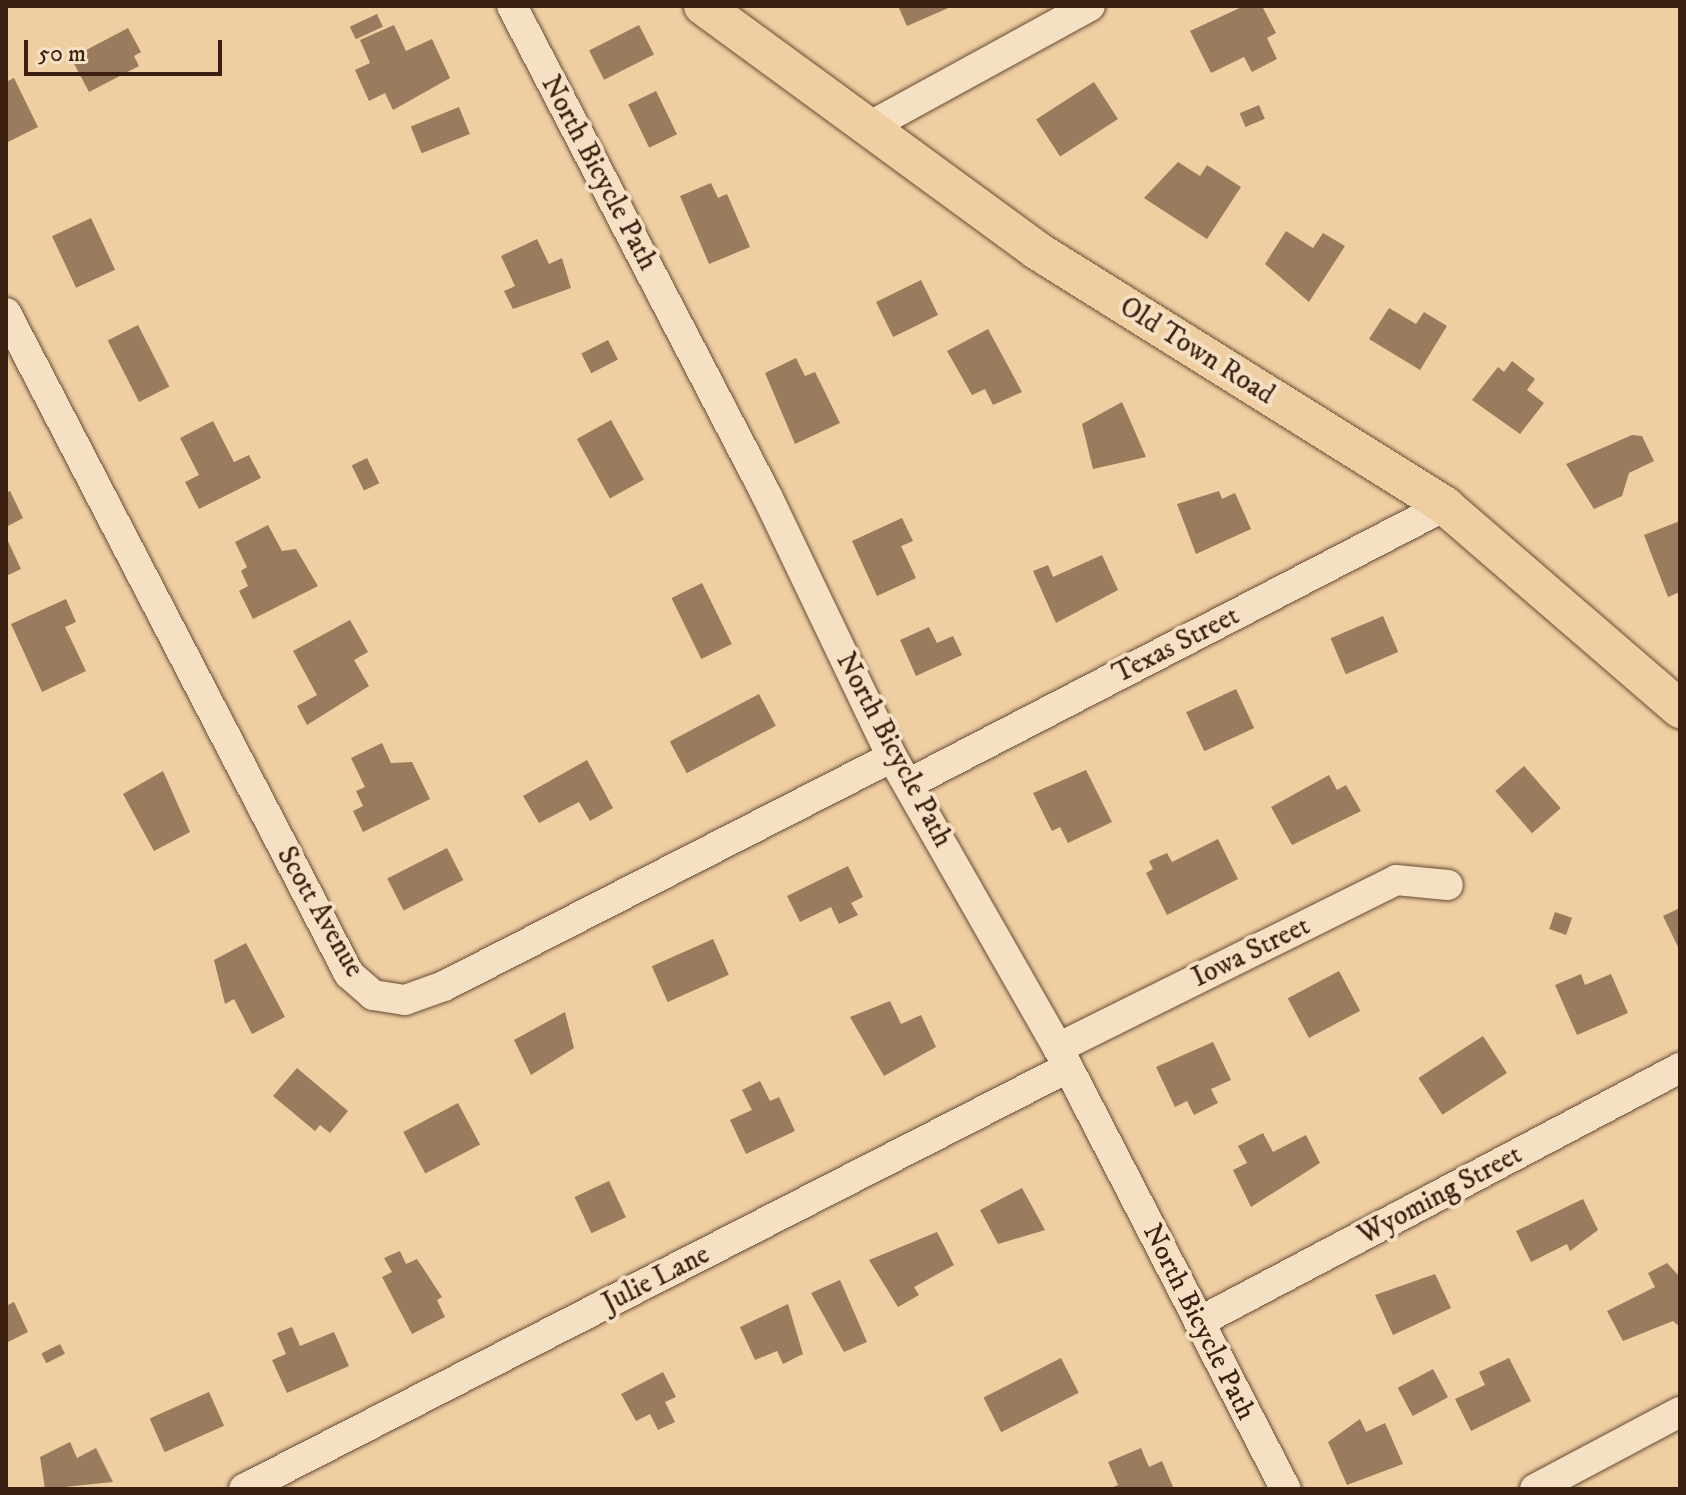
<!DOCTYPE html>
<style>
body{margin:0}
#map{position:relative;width:1686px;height:1495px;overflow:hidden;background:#efcfa2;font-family:"IM FELL DW Pica",serif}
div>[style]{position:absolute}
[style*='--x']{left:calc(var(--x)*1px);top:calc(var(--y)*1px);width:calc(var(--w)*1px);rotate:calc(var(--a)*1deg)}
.building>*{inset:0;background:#997b5d;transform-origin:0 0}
.roads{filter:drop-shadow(0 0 2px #684c36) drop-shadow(0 0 2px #684c36)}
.minor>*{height:30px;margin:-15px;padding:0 15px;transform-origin:15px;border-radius:15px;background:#f5e0c3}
.major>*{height:38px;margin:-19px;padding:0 19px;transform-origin:19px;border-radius:19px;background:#efcfa2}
span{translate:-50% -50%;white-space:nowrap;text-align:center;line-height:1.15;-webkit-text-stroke:8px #f5e0c3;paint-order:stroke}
.street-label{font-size:28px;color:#3b2012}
.frame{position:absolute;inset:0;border:8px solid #3b2012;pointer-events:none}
.scale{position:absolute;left:24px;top:40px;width:198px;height:36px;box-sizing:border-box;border:4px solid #3b2012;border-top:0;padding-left:10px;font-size:24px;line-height:28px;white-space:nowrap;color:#3b2012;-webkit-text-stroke:6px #f5e0c3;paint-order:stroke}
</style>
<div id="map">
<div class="building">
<div style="clip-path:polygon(898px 6px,953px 6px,907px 26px)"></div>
<div style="clip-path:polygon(1244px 6px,1262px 6px,1276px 33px,1267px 38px,1277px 59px,1252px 72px,1244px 57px,1211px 73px,1190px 31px)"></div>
<div style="left:377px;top:14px;width:14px;height:30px;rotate:65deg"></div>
<div style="clip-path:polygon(394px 25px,406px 51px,432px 39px,450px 78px,393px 110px,385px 93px,369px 101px,355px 70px,370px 63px,360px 40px)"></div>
<div style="left:639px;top:25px;width:33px;height:56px;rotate:63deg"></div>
<div style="clip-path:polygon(128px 28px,141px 52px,134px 56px,139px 66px,89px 92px,71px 58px)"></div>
<div style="clip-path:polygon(14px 78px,38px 127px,6px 143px,6px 82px)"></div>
<div style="left:1094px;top:82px;width:44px;height:69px;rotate:57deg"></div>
<div style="left:656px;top:91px;width:48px;height:31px;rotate:64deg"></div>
<div style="left:1259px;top:105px;width:15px;height:21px;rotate:67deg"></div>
<div style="left:459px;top:107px;width:29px;height:52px;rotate:68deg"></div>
<div style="clip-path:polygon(1178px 162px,1200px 176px,1207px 165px,1241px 187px,1207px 239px,1144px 198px)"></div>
<div style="clip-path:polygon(711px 183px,718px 198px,727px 194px,750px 247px,709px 264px,680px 196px)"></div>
<div style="left:91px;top:218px;width:57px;height:43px;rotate:65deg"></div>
<div style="clip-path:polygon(1286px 231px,1313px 248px,1323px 233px,1345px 246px,1309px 302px,1265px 264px)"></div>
<div style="clip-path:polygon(537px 239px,549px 264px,562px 258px,571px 288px,513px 309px,504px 291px,515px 286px,501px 256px)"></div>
<div style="left:921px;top:280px;width:39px;height:50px;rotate:64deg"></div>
<div style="clip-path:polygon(1389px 308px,1416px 324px,1424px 312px,1447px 326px,1420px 370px,1369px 339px)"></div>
<div style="left:138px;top:325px;width:69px;height:34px;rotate:63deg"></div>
<div style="clip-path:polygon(988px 329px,1022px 392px,993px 405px,985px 389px,972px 395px,947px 351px)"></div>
<div style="left:608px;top:340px;width:22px;height:30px;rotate:63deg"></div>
<div style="clip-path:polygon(796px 358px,805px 376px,815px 372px,840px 423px,795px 444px,765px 373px)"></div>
<div style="clip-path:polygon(1512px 361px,1535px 379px,1527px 390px,1544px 403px,1520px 434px,1472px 400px,1498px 367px,1504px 372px)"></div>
<div style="clip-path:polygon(1122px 402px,1146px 457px,1093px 469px,1082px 424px)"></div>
<div style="left:611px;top:420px;width:68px;height:39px;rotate:61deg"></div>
<div style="clip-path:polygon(213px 421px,234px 462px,249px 455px,261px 478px,199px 509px,185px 482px,199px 475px,180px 438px)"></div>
<div style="clip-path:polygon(1632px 435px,1642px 436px,1654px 461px,1629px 473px,1622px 496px,1594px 509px,1566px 464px)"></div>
<div style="left:367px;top:458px;width:28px;height:17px;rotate:64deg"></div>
<div style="clip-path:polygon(10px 491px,23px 518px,6px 527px,6px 493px)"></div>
<div style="clip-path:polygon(1219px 491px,1222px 499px,1235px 493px,1251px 529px,1196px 554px,1177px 504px)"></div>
<div style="clip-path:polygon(902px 518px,913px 541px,901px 546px,916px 578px,877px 596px,852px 541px)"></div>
<div style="clip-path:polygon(1680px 521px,1680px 592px,1668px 597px,1644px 535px)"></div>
<div style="clip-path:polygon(268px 525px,282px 551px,296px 549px,318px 586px,253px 619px,239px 591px,248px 586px,241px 571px,247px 567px,235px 542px)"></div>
<div style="clip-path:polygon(6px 537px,21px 569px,6px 576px)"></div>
<div style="clip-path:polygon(1102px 555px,1118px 590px,1056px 623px,1033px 571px,1048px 565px,1053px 577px)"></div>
<div style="left:702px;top:583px;width:68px;height:34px;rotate:64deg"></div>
<div style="clip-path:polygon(66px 599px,76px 622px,65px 627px,86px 671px,42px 692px,11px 624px)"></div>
<div style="left:1383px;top:616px;width:39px;height:57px;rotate:67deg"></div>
<div style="clip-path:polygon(350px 620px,368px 652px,354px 660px,369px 686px,307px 725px,297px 706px,317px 695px,293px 651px)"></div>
<div style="clip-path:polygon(929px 627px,937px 643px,953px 636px,962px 655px,916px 676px,900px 640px)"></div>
<div style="left:1236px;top:689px;width:43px;height:55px;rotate:65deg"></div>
<div style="left:759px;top:694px;width:36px;height:101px;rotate:62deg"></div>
<div style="clip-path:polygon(382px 743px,391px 763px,412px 762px,430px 799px,363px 832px,353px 811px,363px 806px,356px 791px,365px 787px,351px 758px)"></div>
<div style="clip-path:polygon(587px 760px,613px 808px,590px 821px,579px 802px,539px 823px,523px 796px)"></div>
<div style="left:1524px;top:766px;width:56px;height:38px;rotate:49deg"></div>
<div style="clip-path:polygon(1086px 770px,1112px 822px,1068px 843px,1060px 827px,1052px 831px,1033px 793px)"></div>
<div style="clip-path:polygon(163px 771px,190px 832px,154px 851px,123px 794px)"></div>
<div style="clip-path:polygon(1329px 775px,1337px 790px,1346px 785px,1361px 811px,1292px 845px,1271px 807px)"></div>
<div style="clip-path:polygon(1218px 839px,1238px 879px,1167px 915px,1146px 873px,1153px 869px,1149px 861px,1167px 853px,1172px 862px)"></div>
<div style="left:447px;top:848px;width:36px;height:67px;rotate:63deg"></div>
<div style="clip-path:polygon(848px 866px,863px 897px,851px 903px,858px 915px,839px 924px,831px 907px,800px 922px,787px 896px)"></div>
<div style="clip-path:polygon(1680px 908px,1680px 951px,1663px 916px)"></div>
<div style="left:1555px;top:912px;width:18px;height:18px;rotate:19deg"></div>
<div style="left:713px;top:939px;width:39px;height:67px;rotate:66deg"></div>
<div style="clip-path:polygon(246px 943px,285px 1017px,252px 1034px,234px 999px,225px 1004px,214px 960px)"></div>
<div style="left:1339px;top:971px;width:45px;height:58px;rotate:62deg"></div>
<div style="clip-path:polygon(1581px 974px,1585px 985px,1611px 974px,1628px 1013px,1577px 1035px,1555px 985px)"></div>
<div style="clip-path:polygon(890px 1001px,901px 1024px,921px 1015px,936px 1047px,884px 1076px,850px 1017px)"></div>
<div style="clip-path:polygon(565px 1012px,574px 1048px,531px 1075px,514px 1040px)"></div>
<div style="left:1483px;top:1036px;width:44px;height:77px;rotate:57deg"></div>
<div style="clip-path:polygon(1213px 1042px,1231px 1080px,1211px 1089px,1218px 1103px,1194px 1115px,1187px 1101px,1175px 1107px,1156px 1067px)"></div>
<div style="clip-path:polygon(297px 1068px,348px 1111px,330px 1133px,320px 1125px,315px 1131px,273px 1096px)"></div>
<div style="clip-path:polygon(760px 1081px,770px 1101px,779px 1097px,795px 1131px,746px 1154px,730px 1120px,752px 1110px,742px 1090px)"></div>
<div style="left:458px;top:1103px;width:47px;height:62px;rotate:62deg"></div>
<div style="clip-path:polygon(1263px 1133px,1273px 1152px,1306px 1135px,1320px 1163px,1251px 1207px,1233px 1170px,1247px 1163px,1238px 1146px)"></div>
<div style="left:609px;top:1181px;width:40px;height:38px;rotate:65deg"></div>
<div style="clip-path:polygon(1022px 1188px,1045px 1230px,998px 1244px,980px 1210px)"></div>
<div style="clip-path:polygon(1583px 1199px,1598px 1230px,1570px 1251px,1567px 1244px,1531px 1262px,1516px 1231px)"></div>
<div style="clip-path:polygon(937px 1232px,954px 1265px,914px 1287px,919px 1295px,898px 1307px,869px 1260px)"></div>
<div style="clip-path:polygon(400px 1251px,406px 1264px,417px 1259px,442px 1297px,437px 1300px,445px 1317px,412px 1334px,382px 1277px,392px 1272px,384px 1258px)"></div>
<div style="clip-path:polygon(1667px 1263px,1680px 1277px,1680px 1327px,1673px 1321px,1623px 1341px,1607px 1311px,1655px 1287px,1648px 1273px)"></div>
<div style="clip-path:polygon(1435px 1274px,1451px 1308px,1393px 1335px,1375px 1295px)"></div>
<div style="clip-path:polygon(840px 1280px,867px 1342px,844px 1352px,811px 1293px)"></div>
<div style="clip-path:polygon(14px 1302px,28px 1332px,6px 1343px,6px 1306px)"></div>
<div style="clip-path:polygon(788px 1304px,803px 1354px,783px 1364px,777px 1351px,755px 1360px,740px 1327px)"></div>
<div style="clip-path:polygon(292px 1327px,300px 1346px,334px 1332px,349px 1366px,287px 1393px,272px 1360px,286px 1354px,277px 1333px)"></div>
<div style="left:60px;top:1344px;width:11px;height:21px;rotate:63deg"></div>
<div style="left:1061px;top:1358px;width:39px;height:87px;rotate:63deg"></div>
<div style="clip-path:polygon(1509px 1358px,1531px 1401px,1471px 1431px,1455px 1399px,1485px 1385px,1479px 1372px)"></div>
<div style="left:1433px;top:1369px;width:32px;height:40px;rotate:62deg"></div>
<div style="clip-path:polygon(663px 1372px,676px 1397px,665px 1402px,675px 1422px,658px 1430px,650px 1414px,636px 1421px,621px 1394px)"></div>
<div style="left:209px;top:1392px;width:37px;height:65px;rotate:66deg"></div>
<div style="clip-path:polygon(1360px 1419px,1366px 1432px,1385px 1423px,1403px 1464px,1347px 1485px,1328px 1442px)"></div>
<div style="clip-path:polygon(70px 1442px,77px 1458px,96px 1448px,113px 1482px,45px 1489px,40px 1457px)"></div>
<div style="clip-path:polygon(1141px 1448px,1149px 1467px,1162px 1461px,1173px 1487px,1109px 1489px,1118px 1485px,1108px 1462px)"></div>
</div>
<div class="roads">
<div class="minor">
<div style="--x:512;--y:6;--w:552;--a:62.51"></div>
<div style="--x:767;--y:496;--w:289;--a:64.4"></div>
<div style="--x:892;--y:757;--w:335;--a:60.3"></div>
<div style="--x:1058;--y:1048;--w:496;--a:62.7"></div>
<div style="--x:867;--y:128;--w:254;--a:-28.7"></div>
<div style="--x:6;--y:313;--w:745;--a:62.57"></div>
<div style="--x:349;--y:974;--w:32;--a:41"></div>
<div style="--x:373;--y:995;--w:32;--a:9"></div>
<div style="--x:405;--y:1000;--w:41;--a:-19.7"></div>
<div style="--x:444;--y:986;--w:503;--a:-27.07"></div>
<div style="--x:908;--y:784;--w:605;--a:-27.37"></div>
<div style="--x:1058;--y:1048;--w:377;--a:-26.4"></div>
<div style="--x:1396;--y:880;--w:52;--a:5.5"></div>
<div style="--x:1199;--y:1322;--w:544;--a:-27.84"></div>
<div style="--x:244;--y:1489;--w:924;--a:-27.09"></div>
<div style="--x:1535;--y:1489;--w:164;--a:-28"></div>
</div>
<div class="major">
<div style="--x:703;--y:6;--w:413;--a:36.2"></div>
<div style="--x:1036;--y:250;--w:483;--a:32"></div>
<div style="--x:1445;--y:506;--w:311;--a:40.8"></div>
</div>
</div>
<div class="street-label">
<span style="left:599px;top:173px;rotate:62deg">North Bicycle Path</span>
<span style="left:1197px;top:351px;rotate:32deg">Old Town Road</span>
<span style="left:1176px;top:645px;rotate:-27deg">Texas Street</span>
<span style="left:894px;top:750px;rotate:62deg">North Bicycle Path</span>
<span style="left:320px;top:912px;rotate:60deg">Scott Avenue</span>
<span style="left:1251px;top:952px;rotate:-26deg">Iowa Street</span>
<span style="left:1440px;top:1195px;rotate:-28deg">Wyoming Street</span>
<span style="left:656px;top:1279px;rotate:-27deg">Julie Lane</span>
<span style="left:1199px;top:1322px;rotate:63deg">North Bicycle Path</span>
</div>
<div class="frame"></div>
<div class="scale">50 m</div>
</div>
